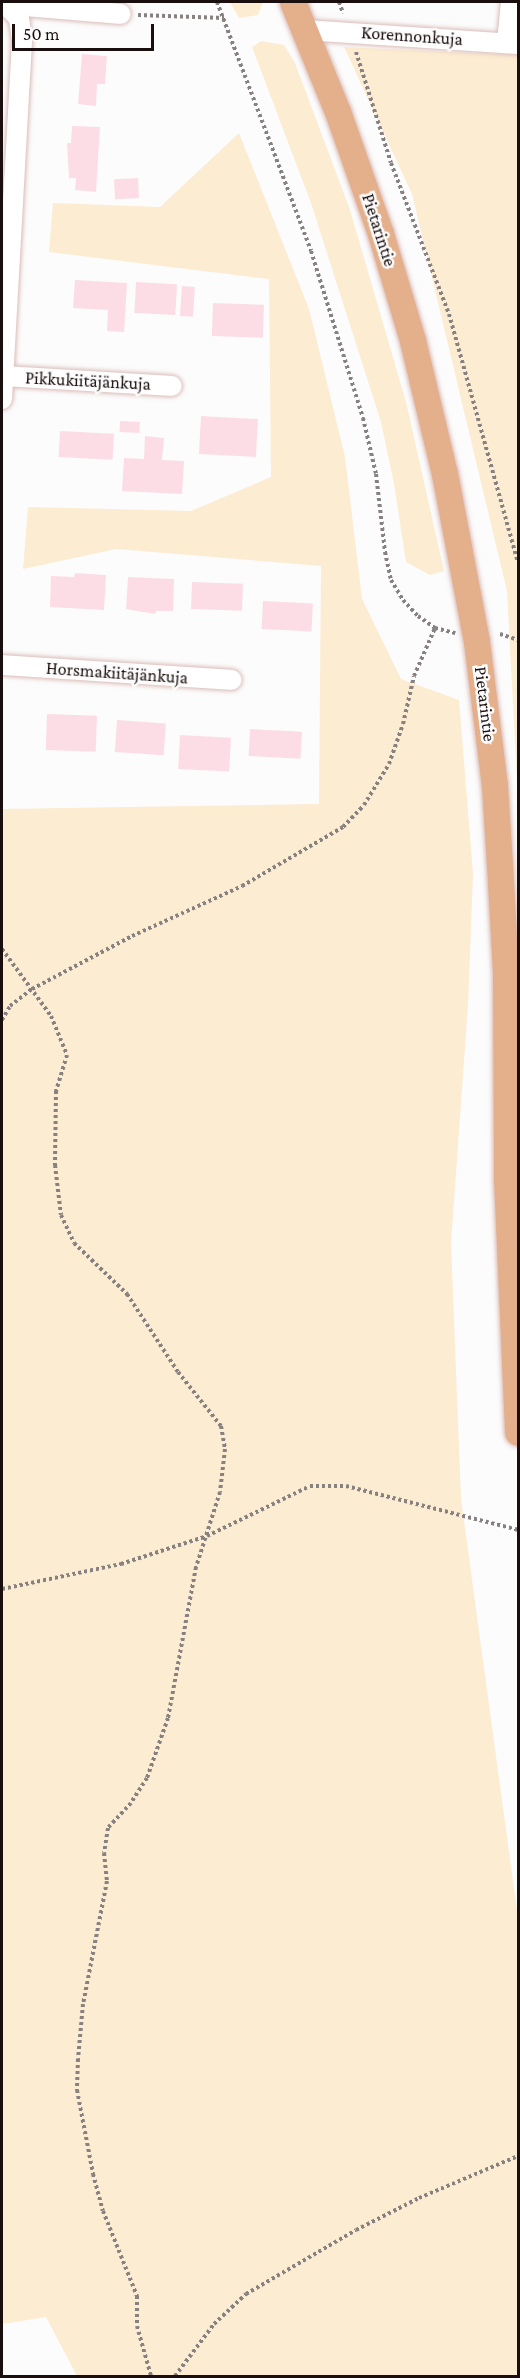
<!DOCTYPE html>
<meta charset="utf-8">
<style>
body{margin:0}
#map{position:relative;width:520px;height:2378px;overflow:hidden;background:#fcfcfc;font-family:"Crimson Pro",serif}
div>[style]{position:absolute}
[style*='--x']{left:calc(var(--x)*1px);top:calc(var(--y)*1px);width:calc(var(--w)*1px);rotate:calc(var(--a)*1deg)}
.green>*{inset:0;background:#fcecd1}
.building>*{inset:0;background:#fcdde5;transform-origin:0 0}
.path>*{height:4px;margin-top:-2px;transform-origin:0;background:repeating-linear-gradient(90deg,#878181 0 3px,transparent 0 6px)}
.roads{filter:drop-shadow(0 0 2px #dbbdb9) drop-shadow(0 0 2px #dbbdb9)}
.minor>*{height:20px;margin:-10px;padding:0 10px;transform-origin:10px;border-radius:10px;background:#fff}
.major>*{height:26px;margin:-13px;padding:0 13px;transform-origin:13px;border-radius:13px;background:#e4b08b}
span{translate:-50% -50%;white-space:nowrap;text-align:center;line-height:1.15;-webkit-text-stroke:5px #fcfcfc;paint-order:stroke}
.street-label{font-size:18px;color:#1a0f0e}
.frame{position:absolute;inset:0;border:3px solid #1a0f0e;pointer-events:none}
.scale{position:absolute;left:12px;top:24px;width:142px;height:27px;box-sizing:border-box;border:3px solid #1a0f0e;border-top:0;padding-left:8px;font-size:18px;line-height:21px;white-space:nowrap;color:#1a0f0e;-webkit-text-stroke:4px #fcfcfc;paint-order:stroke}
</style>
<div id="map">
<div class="green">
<div style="clip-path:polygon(230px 2px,263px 2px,258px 15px,239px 18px)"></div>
<div style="clip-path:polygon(261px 41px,284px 45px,295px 63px,350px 210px,406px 402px,444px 571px,430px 575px,406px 562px,394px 484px,381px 422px,311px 203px,252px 47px)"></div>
<div style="clip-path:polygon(344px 47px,518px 55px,518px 799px,507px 591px,412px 194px)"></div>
<div style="clip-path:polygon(239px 133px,309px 309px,345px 457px,362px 599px,401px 679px,459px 700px,473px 874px,468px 1005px,451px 1243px,461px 1499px,518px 1918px,518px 2376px,77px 2376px,46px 2317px,2px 2324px,2px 809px,319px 804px,321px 566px,116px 549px,23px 569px,28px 507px,191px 511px,271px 477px,269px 279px,49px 252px,53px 203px,160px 207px)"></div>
</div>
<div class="building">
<div style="clip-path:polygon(82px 54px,107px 56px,105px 84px,97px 84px,96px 106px,78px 104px)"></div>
<div style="clip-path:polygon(72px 126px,100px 127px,96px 192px,75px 190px,76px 178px,69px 178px,67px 143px,71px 143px)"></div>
<div style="left:138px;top:178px;width:20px;height:24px;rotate:87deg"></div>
<div style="clip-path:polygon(75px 280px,127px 283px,124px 332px,107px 331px,108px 310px,73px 308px)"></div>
<div style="left:136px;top:282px;width:41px;height:31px;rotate:3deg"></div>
<div style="left:182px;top:286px;width:13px;height:30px;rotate:4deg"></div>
<div style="left:213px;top:303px;width:51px;height:33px;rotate:2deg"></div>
<div style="left:201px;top:416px;width:57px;height:38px;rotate:3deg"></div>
<div style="left:120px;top:421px;width:20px;height:11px;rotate:3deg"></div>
<div style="left:60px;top:431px;width:54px;height:26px;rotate:3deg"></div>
<div style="clip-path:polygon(145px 436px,164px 438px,162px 460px,184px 461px,182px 494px,122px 491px,124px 458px,144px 459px)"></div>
<div style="clip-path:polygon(75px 573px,106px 575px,104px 610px,50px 607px,51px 576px,74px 577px)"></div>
<div style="clip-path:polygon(128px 577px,174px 579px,173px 611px,156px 611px,155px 614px,126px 609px)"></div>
<div style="left:192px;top:582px;width:51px;height:27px;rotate:2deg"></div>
<div style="left:263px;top:601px;width:50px;height:28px;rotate:3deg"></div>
<div style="left:47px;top:714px;width:50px;height:36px;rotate:2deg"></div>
<div style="left:117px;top:720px;width:49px;height:32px;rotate:4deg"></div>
<div style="left:250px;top:729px;width:52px;height:27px;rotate:3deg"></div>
<div style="left:180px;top:735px;width:51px;height:34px;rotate:3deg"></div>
</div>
<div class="path">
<div style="--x:217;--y:2;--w:266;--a:69.3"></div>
<div style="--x:311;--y:251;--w:175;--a:72.7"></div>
<div style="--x:363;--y:418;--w:57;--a:76.9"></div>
<div style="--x:376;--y:474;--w:79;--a:83.4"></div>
<div style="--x:385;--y:552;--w:29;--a:78"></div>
<div style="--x:391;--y:580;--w:23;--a:59"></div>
<div style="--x:403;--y:600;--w:22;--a:47"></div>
<div style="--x:418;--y:616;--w:21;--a:35"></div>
<div style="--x:435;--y:628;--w:21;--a:14"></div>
<div style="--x:339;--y:2;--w:12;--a:70"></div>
<div style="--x:138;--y:15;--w:86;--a:2"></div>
<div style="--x:356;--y:52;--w:116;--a:72.5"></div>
<div style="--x:391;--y:163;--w:162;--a:69"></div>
<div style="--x:449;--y:314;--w:257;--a:74.5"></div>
<div style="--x:500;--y:634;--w:19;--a:18"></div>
<div style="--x:2;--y:949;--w:83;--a:53.8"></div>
<div style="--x:51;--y:1016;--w:42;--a:67.7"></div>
<div style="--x:67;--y:1055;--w:38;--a:107"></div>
<div style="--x:56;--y:1091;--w:74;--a:90.8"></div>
<div style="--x:55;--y:1165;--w:50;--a:83.2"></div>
<div style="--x:61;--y:1215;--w:31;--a:65"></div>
<div style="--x:74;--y:1243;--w:74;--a:43.9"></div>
<div style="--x:127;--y:1294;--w:93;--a:56.8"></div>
<div style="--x:178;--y:1372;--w:69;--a:51.5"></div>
<div style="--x:221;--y:1426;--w:23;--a:80"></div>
<div style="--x:225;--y:1449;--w:43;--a:96.6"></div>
<div style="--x:220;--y:1492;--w:79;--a:107.7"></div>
<div style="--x:196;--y:1567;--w:154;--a:100.5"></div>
<div style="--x:168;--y:1718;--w:64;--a:109.3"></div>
<div style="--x:147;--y:1778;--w:30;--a:123"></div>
<div style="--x:131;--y:1803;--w:34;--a:133"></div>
<div style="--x:108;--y:1828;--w:25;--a:99"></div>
<div style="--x:104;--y:1853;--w:28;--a:84"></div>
<div style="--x:107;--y:1881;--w:125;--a:101"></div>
<div style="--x:83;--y:2004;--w:55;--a:95.2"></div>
<div style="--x:78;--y:2059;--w:31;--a:92"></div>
<div style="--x:77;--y:2090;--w:86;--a:79.2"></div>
<div style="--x:93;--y:2174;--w:38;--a:75"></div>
<div style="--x:103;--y:2211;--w:92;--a:68.2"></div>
<div style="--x:137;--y:2296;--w:30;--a:90"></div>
<div style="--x:137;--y:2326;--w:52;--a:74.4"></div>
<div style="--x:2;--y:1020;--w:16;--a:-60"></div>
<div style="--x:10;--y:1006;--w:28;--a:-38"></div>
<div style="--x:32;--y:989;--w:113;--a:-27.9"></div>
<div style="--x:132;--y:936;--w:121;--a:-24.4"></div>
<div style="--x:242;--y:886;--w:117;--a:-30.3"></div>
<div style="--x:343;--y:827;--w:30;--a:-46"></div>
<div style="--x:364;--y:805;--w:48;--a:-58.6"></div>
<div style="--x:389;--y:764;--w:42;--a:-70.7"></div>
<div style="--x:403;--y:724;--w:49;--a:-77.1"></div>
<div style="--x:414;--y:676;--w:52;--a:-66.4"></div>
<div style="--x:2;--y:1589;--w:122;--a:-11.9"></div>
<div style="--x:121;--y:1564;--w:90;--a:-18"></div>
<div style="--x:207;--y:1536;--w:114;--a:-25.9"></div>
<div style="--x:310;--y:1486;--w:36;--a:0"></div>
<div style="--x:346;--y:1486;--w:178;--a:14.3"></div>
<div style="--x:175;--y:2376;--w:65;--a:-53.1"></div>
<div style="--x:214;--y:2324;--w:44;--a:-43.2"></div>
<div style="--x:246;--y:2294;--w:127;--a:-30.2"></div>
<div style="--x:356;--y:2230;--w:71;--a:-26.9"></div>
<div style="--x:419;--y:2198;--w:108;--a:-23"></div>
</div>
<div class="roads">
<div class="minor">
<div style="--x:2;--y:4;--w:119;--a:4.8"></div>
<div style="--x:305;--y:30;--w:213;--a:3.8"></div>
<div style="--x:507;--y:43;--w:41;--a:-84.4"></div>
<div style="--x:5;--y:376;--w:167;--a:3.4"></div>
<div style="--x:2;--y:399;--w:360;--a:-86.8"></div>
<div style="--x:22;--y:40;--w:22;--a:-98"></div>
<div style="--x:19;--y:18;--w:18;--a:-135"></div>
<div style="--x:2;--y:665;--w:230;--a:3.7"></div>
</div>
<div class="major">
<div style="--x:293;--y:2;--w:119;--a:67.8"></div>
<div style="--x:338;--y:112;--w:129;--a:70.6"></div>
<div style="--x:381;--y:234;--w:112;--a:73.3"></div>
<div style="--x:413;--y:341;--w:137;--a:76.5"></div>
<div style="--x:445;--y:474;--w:171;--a:79.2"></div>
<div style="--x:477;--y:642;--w:145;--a:82.9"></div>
<div style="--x:495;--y:786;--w:79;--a:86.4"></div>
<div style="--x:500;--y:865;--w:109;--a:86.8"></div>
<div style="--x:506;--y:974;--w:205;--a:89.7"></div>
<div style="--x:507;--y:1179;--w:254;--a:87.5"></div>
</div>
</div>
<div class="street-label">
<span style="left:412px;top:36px;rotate:4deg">Korennonkuja</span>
<span style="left:379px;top:230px;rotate:72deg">Pietarintie</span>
<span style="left:88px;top:381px;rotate:3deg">Pikkukiitäjänkuja</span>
<span style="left:117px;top:673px;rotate:4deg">Horsmakiitäjänkuja</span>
<span style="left:485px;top:704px;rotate:83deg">Pietarintie</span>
</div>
<div class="frame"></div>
<div class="scale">50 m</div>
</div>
